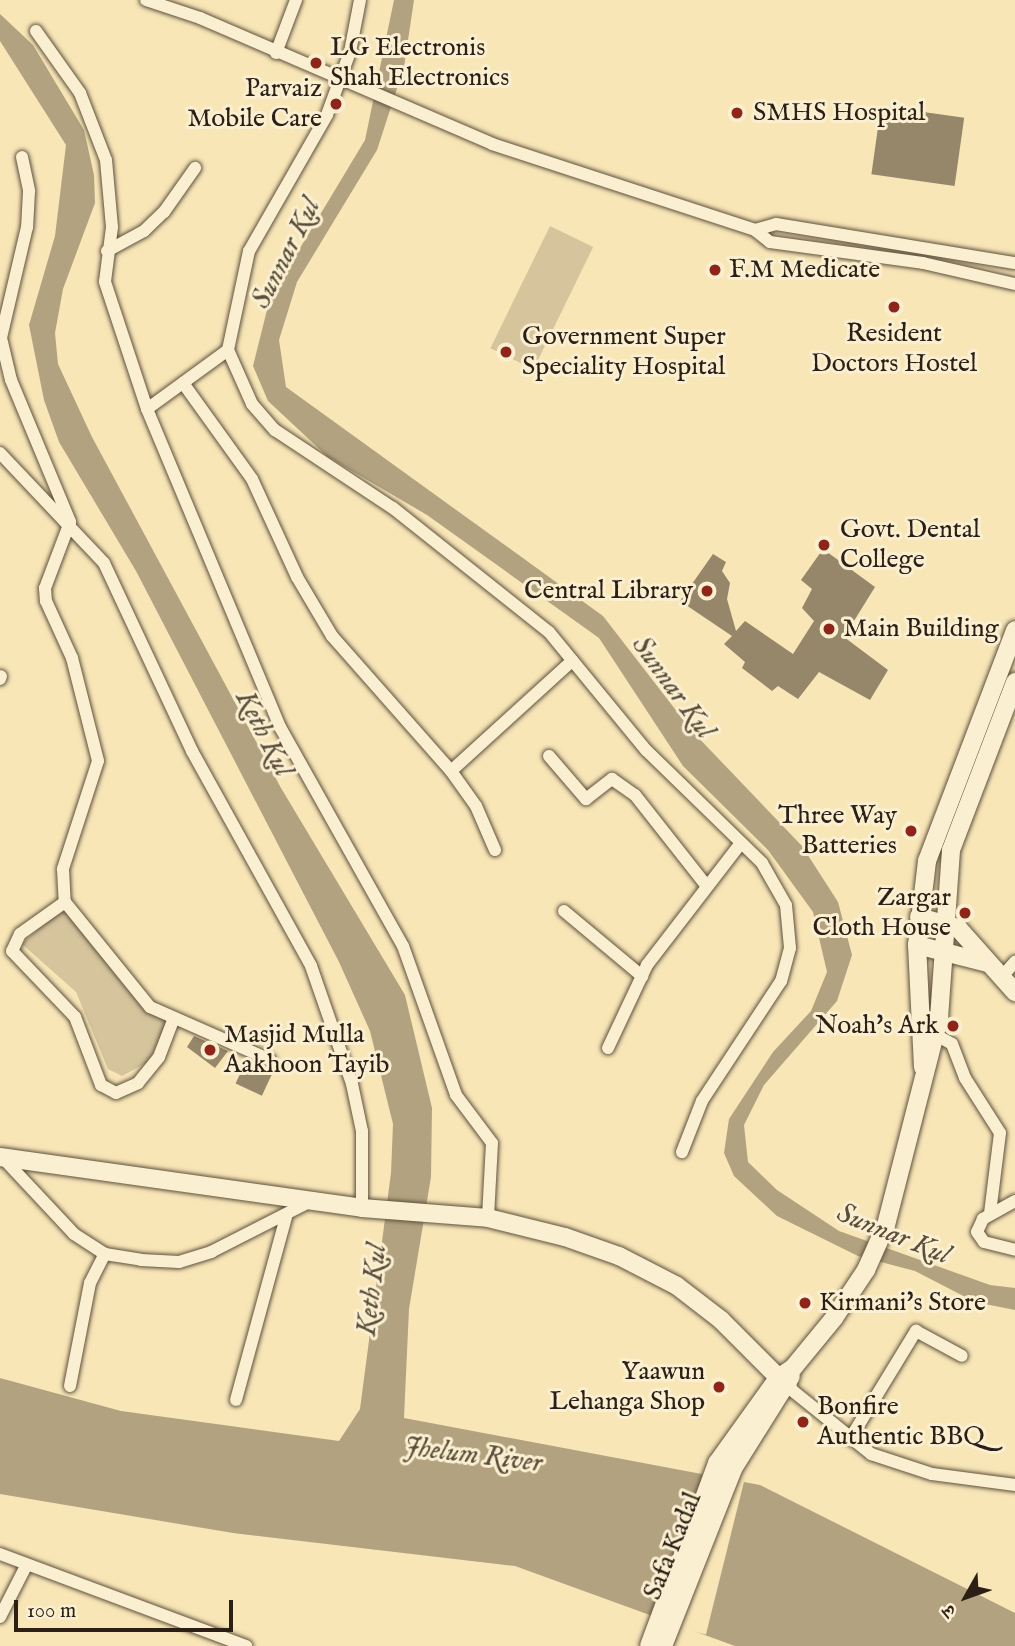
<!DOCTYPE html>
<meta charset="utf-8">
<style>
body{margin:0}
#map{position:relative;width:1015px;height:1646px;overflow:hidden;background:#f8e6b7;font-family:"IM FELL English","Noto Serif Devanagari",serif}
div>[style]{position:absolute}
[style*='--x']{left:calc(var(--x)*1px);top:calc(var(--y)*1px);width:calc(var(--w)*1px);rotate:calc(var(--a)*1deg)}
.green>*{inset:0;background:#d5c49c;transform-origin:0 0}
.water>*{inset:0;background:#b2a280}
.pier>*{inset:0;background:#f8e6b7;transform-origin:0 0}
.building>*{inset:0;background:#96866a;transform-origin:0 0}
.roads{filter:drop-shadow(0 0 2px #5e513e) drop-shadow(0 0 2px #5e513e)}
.street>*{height:12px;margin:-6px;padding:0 6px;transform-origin:6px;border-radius:6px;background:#faefd0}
.secondary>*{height:18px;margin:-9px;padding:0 9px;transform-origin:9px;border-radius:9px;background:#faefd0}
.dots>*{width:19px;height:19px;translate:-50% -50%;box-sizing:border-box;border:4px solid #faefd0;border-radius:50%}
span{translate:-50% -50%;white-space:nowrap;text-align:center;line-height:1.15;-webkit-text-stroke:6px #faefd0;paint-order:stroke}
.poi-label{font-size:26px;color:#2b1f16}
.left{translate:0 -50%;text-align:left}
.right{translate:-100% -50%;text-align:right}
.street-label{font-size:26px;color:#2b1f16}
.water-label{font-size:28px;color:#5a4d3b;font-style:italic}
.north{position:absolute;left:931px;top:1562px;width:70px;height:70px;-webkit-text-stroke:5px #faefd0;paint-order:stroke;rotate:230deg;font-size:19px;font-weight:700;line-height:28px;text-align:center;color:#2b1f16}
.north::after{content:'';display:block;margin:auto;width:24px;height:32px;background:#2b1f16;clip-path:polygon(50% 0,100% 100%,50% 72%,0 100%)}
.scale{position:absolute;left:14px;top:1600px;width:219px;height:32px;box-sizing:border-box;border:4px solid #2b1f16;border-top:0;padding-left:9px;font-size:21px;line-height:24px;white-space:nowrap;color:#2b1f16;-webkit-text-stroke:5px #faefd0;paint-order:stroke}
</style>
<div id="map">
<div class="green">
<div style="left:550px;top:226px;width:48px;height:136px;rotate:26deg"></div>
<div style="clip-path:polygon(65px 905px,170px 1022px,148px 1062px,122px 1076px,108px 1069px,76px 992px,22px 944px)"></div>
</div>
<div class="water">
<div style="clip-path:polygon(394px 0,414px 0,404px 67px,377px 150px,297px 282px,279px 340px,286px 387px,603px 616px,692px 731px,802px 846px,838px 902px,852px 955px,837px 1001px,764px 1085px,744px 1125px,748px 1162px,777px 1190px,839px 1231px,990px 1285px,1015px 1288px,1015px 1310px,975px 1302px,915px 1271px,858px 1256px,777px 1216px,734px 1176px,724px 1153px,729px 1119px,773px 1052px,811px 1011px,827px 972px,813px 912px,768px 850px,683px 766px,599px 638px,427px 515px,328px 457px,268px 401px,253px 366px,270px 298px,365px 140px)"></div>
<div style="clip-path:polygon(0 14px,33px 45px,84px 130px,94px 175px,95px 203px,63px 289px,55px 333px,58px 364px,92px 437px,281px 788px,405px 995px,432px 1108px,431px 1177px,409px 1309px,404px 1418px,760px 1485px,1015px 1613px,1015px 1646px,735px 1646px,515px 1566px,233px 1533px,0 1494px,0 1378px,121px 1411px,339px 1441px,360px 1409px,391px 1173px,393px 1124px,370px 1031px,339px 962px,136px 571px,59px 442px,44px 400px,29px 325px,55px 236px,66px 145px,0 41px)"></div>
</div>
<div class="pier">
<div style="left:708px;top:1469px;width:38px;height:161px;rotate:14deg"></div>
</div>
<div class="building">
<div style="left:881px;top:106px;width:84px;height:69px;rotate:8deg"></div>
<div style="clip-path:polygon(823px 549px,875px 587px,844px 637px,888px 670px,870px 700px,819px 672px,798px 699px,778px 686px,772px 691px,742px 668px,745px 662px,724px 644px,732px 636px,680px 601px,713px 554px,726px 562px,722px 571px,730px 583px,727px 599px,736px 631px,745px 621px,793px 654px,814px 621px,802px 608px,812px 589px,801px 580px)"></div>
<div style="clip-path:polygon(194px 1036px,228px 1051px,215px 1068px,187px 1047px)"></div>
<div style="left:247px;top:1059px;width:29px;height:27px;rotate:25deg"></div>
</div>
<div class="roads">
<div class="street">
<div style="--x:146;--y:0;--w:57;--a:18.4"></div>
<div style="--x:200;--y:18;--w:318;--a:23.3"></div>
<div style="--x:492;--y:144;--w:277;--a:18.1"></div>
<div style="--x:755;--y:230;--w:19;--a:39"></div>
<div style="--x:770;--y:242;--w:154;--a:7.8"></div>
<div style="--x:923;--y:263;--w:94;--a:12.9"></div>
<div style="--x:360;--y:0;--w:53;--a:100.9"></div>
<div style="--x:350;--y:52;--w:67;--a:110.1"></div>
<div style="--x:327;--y:115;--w:157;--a:119.8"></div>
<div style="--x:249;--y:251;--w:101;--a:102"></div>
<div style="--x:228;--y:350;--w:59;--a:66"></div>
<div style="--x:252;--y:404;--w:35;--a:49"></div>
<div style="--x:275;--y:430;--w:141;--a:33.5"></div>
<div style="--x:393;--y:508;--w:199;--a:38.5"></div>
<div style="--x:549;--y:632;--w:153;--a:50.6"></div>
<div style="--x:646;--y:750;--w:162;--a:44.2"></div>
<div style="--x:762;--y:863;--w:48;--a:60.3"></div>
<div style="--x:786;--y:905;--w:43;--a:84.7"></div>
<div style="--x:790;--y:948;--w:34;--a:105"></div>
<div style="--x:781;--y:981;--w:144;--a:123.4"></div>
<div style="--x:702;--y:1101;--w:55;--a:111.4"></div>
<div style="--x:36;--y:31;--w:76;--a:54.6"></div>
<div style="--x:80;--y:93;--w:72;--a:68.8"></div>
<div style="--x:106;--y:160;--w:67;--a:84.9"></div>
<div style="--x:112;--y:227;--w:55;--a:97.3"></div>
<div style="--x:105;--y:282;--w:134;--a:71.7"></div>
<div style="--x:147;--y:409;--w:345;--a:67.3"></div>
<div style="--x:280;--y:727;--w:251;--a:60.7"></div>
<div style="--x:403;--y:946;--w:158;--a:70.4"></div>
<div style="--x:456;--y:1095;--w:60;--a:53.1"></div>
<div style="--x:492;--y:1143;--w:75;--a:93.1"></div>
<div style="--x:276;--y:53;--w:57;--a:-69.3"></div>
<div style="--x:22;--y:157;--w:35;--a:78"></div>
<div style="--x:29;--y:191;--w:36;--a:93"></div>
<div style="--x:27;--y:227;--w:114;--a:103.2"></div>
<div style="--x:1;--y:338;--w:43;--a:76.6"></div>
<div style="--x:11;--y:380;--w:154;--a:67.4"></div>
<div style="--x:70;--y:522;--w:71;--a:110.7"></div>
<div style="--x:45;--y:588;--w:13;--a:86"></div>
<div style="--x:46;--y:601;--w:63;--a:65.5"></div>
<div style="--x:72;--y:658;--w:106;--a:75.8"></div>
<div style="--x:98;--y:761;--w:114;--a:108"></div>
<div style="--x:63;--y:869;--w:33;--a:87"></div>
<div style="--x:65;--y:902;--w:135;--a:51"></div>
<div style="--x:150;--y:1007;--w:131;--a:23.8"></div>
<div style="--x:755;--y:230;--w:22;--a:-16"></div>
<div style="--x:776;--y:224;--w:242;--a:9.3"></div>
<div style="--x:107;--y:251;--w:42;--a:-28.4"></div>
<div style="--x:144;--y:231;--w:28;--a:-44"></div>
<div style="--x:164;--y:212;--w:54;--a:-54.8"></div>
<div style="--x:183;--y:383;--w:118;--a:54.3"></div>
<div style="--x:252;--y:479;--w:108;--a:65.3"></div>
<div style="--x:297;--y:577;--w:69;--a:59.3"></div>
<div style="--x:332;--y:636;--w:180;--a:48.6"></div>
<div style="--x:451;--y:771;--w:43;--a:54.5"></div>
<div style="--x:476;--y:806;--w:48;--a:66.6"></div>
<div style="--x:147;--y:409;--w:100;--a:-36.1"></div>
<div style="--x:0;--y:453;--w:151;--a:46.6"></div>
<div style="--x:104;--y:563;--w:208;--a:64.9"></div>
<div style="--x:192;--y:751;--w:246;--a:61"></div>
<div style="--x:311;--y:966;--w:125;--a:70.8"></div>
<div style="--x:352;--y:1084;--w:48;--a:78"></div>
<div style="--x:362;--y:1131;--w:77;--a:90"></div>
<div style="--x:0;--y:679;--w:3;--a:-72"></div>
<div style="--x:549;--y:756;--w:57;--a:49.3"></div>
<div style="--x:586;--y:799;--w:33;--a:-38"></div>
<div style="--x:612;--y:779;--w:28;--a:35"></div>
<div style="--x:635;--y:795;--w:113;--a:51.8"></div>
<div style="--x:451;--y:771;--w:164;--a:-42.3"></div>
<div style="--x:65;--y:902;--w:55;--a:144.6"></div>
<div style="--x:20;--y:934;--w:19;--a:115"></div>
<div style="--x:12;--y:951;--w:91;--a:46.3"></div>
<div style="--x:75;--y:1017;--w:73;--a:69.1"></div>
<div style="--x:101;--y:1085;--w:17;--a:28"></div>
<div style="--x:116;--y:1093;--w:24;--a:-24"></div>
<div style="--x:138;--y:1083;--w:33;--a:-51"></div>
<div style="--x:159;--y:1057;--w:40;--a:-69"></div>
<div style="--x:564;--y:911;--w:102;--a:39.8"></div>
<div style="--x:1000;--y:979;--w:23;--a:-49"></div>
<div style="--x:936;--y:1035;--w:18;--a:29"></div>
<div style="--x:952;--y:1044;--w:36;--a:69"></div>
<div style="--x:965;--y:1078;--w:65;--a:57.5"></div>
<div style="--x:1000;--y:1133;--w:81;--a:97.1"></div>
<div style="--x:608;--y:1048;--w:92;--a:-64.8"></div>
<div style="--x:647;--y:965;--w:154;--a:-52.4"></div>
<div style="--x:2;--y:1157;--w:105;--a:46.9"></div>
<div style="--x:74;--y:1234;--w:37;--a:33"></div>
<div style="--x:105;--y:1254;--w:36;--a:9"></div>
<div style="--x:141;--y:1260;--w:38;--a:3"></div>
<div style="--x:179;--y:1262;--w:34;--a:-17"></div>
<div style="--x:211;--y:1252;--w:114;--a:-27"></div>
<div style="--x:1015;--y:1201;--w:37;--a:151"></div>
<div style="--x:983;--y:1219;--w:14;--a:115"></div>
<div style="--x:977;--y:1232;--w:12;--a:55"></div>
<div style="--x:984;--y:1242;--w:32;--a:14"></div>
<div style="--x:70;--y:1386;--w:105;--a:-79"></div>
<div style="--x:90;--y:1283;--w:33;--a:-63"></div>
<div style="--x:788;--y:1387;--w:107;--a:38.9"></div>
<div style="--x:871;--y:1454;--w:64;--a:18.2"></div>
<div style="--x:932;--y:1474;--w:84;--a:7.5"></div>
<div style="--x:236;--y:1400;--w:190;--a:-74.7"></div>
<div style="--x:850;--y:1439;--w:127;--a:-58.6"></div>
<div style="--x:916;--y:1331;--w:52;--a:28.5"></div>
<div style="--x:0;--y:1554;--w:263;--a:20.5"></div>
<div style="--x:0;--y:1617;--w:57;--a:-63"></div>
</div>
<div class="secondary">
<div style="--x:919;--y:917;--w:41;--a:15.8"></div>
<div style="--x:958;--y:928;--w:86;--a:48.3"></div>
<div style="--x:917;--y:945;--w:72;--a:14.4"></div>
<div style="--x:923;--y:1067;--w:122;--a:-92.8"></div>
<div style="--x:917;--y:945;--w:85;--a:-83.2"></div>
<div style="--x:927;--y:861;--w:247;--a:-69.1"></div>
<div style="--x:0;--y:1157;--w:366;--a:8"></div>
<div style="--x:362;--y:1208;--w:126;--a:4.5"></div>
<div style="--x:488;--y:1218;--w:79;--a:13.9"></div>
<div style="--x:565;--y:1237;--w:57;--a:19.4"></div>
<div style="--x:619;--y:1256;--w:65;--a:27.3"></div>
<div style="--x:677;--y:1286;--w:56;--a:37.7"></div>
<div style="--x:721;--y:1320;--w:95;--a:45"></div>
<div style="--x:649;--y:1646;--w:195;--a:-69.6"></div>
<div style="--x:717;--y:1463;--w:105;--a:-54.3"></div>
<div style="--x:778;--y:1378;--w:18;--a:-34"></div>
<div style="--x:793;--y:1368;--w:65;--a:-50.6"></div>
<div style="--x:834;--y:1318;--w:58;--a:-56.3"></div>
<div style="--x:866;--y:1270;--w:49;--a:-66"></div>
<div style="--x:886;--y:1225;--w:214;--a:-75.6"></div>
<div style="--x:939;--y:1018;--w:168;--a:-85.9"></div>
<div style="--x:951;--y:850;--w:180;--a:-69.1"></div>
<div style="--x:663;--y:1646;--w:193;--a:-68.4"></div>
<div style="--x:734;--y:1467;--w:107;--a:-57.9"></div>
</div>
</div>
<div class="dots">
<div style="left:316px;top:63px;background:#8f2418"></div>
<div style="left:336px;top:104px;background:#8f2418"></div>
<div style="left:737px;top:113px;background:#8f2418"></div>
<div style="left:715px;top:270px;background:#8f2418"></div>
<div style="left:894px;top:307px;background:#8f2418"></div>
<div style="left:506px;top:352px;background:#8f2418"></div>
<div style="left:824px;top:545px;background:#8f2418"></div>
<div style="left:707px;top:591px;background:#8f2418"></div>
<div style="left:829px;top:629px;background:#8f2418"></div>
<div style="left:911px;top:831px;background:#8f2418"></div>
<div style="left:965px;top:913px;background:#8f2418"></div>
<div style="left:953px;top:1026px;background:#8f2418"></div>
<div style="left:210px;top:1050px;background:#8f2418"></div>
<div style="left:805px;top:1303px;background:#8f2418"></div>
<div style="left:719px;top:1387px;background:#8f2418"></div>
<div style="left:803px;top:1422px;background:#8f2418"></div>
</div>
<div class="poi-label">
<span class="left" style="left:330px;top:63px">LG Electronis<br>Shah Electronics</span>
<span class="right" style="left:322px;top:104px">Parvaiz<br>Mobile Care</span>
<span class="left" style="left:753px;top:113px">SMHS Hospital</span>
<span class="left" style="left:729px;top:270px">F.M Medicate</span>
<span style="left:894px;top:349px">Resident<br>Doctors Hostel</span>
<span class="left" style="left:522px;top:352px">Government Super<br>Speciality Hospital</span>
<span class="left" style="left:840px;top:545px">Govt. Dental<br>College</span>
<span class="right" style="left:693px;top:591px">Central Library</span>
<span class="left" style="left:843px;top:629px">Main Building</span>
<span class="right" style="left:897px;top:831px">Three Way<br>Batteries</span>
<span class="right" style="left:951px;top:913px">Zargar<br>Cloth House</span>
<span class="right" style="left:939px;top:1026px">Noah's Ark</span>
<span class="left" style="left:224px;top:1050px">Masjid Mulla<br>Aakhoon Tayib</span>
<span class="left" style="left:819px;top:1303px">Kirmani's Store</span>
<span class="right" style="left:705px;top:1387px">Yaawun<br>Lehanga Shop</span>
<span class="left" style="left:817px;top:1422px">Bonfire<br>Authentic BBQ</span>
</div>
<div class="street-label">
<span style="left:673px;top:1546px;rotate:-68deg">Safa Kadal</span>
</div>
<div class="water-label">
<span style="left:287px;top:254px;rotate:-63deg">Sunnar Kul</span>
<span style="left:672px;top:688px;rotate:54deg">Sunnar Kul</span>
<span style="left:263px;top:734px;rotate:63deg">Keth Kul</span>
<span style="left:893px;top:1235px;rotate:22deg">Sunnar Kul</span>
<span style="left:373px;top:1290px;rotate:-83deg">Keth Kul</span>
<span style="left:473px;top:1456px;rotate:7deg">Jhelum River</span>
</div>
<div class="north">उ</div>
<div class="scale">100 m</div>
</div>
